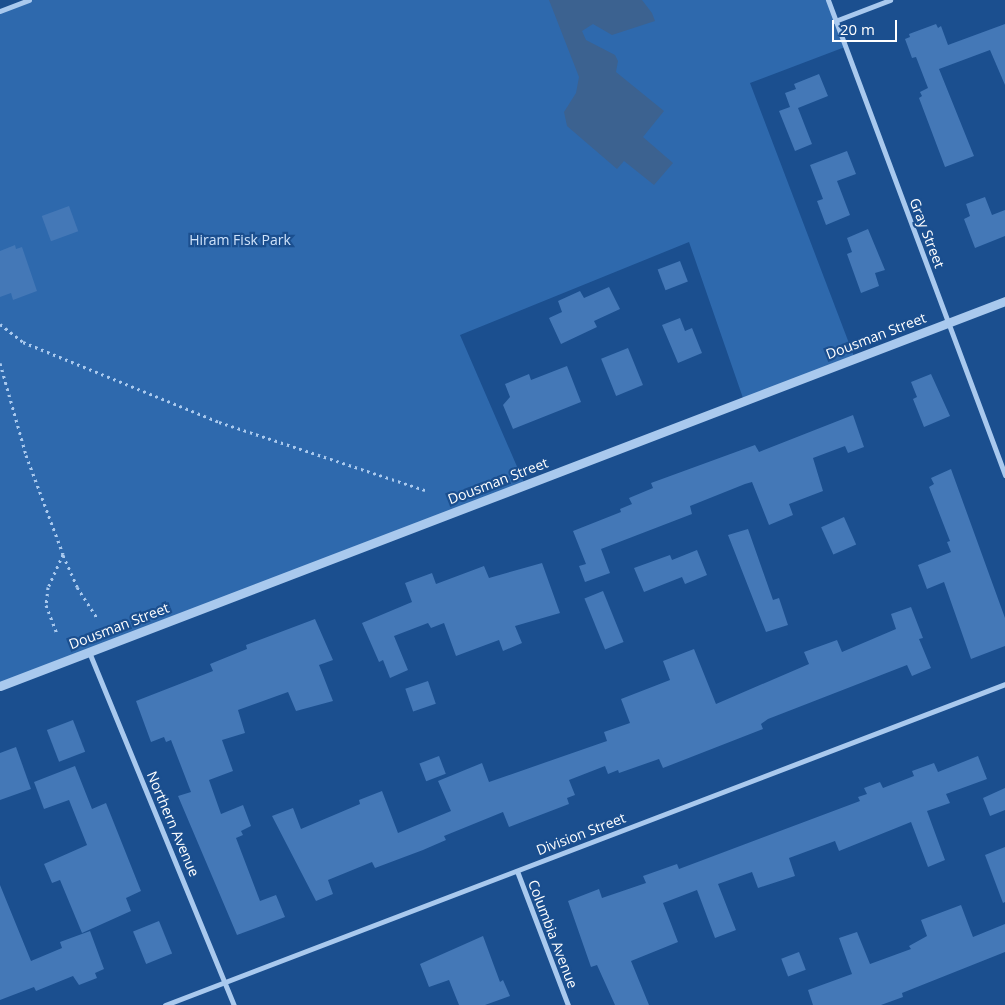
<!DOCTYPE html>
<style>
body{margin:0}
#map{position:relative;width:1005px;height:1005px;overflow:hidden;background:#1b4f8f;font-family:"Open Sans",sans-serif}
div>[style]{position:absolute}
[style*='--x']{left:calc(var(--x)*1px);top:calc(var(--y)*1px);width:calc(var(--w)*1px);rotate:calc(var(--a)*1deg)}
.green>*{inset:0;background:#2e69ad}
.water>*{inset:0;background:#3c6290}
.building>*{inset:0;background:#4478b7;transform-origin:0 0}
.path>*{height:3px;margin-top:-1.5px;transform-origin:0;background:repeating-linear-gradient(90deg,#a9c9ee 0 2.5px,transparent 0 6.5px)}
.minor>*{height:5px;margin:-2.5px;padding:0 2.5px;transform-origin:2.5px;border-radius:2.5px;background:#a9c9ee}
.tertiary>*{height:9px;margin:-4.5px;padding:0 4.5px;transform-origin:4.5px;border-radius:4.5px;background:#a9c9ee}
span{translate:-50% -50%;white-space:nowrap;text-align:center;line-height:1.15;-webkit-text-stroke:4.5px #1b4f8f;paint-order:stroke}
.street-label{font-size:14px;color:#fff}
.park-label{font-size:14px;color:#cfe3fa}
.scale{position:absolute;left:832px;top:20px;width:65px;height:22px;box-sizing:border-box;border:2px solid #fff;border-top:0;padding-left:6px;font-size:15px;line-height:18px;white-space:nowrap;color:#fff;-webkit-text-stroke:4px #1b4f8f;paint-order:stroke}
</style>
<div id="map">
<div class="green">
<div style="clip-path:polygon(29px 0,828px 0,845px 47px,750px 83px,855px 359px,744px 401px,689px 242px,460px 335px,525px 485px,0 686px,0 11px)"></div>
</div>
<div class="water">
<div style="clip-path:polygon(549px 0,642px 0,652px 13px,655px 21px,612px 35px,593px 24px,582px 31px,586px 40px,615px 55px,618px 61px,616px 72px,664px 111px,643px 137px,673px 163px,654px 185px,624px 161px,617px 169px,567px 126px,564px 112px,576px 93px,579px 77px)"></div>
</div>
<div class="building">
<div style="clip-path:polygon(936px 24px,938px 28px,941px 26px,948px 45px,1005px 24px,1005px 85px,990px 50px,939px 69px,974px 156px,945px 167px,919px 98px,922px 96px,920px 92px,928px 88px,916px 57px,912px 58px,905px 39px,910px 37px,909px 34px)"></div>
<div style="clip-path:polygon(819px 74px,828px 96px,798px 108px,812px 144px,795px 151px,779px 111px,790px 107px,785px 93px,796px 89px,794px 84px)"></div>
<div style="clip-path:polygon(847px 151px,856px 174px,837px 181px,850px 215px,826px 225px,817px 201px,823px 199px,810px 165px)"></div>
<div style="clip-path:polygon(985px 197px,992px 215px,1005px 210px,1005px 236px,975px 248px,964px 219px,970px 216px,966px 204px)"></div>
<div style="left:69px;top:206px;width:27px;height:29px;rotate:70deg"></div>
<div style="clip-path:polygon(868px 229px,885px 270px,875px 273px,879px 286px,861px 293px,847px 254px,852px 252px,847px 238px)"></div>
<div style="clip-path:polygon(15px 245px,16px 249px,22px 247px,37px 291px,13px 300px,11px 293px,0 297px,0 251px)"></div>
<div style="left:680px;top:261px;width:22px;height:24px;rotate:69deg"></div>
<div style="clip-path:polygon(609px 287px,620px 309px,594px 321px,597px 327px,561px 344px,549px 318px,562px 312px,558px 301px,580px 291px,584px 298px)"></div>
<div style="clip-path:polygon(680px 318px,685px 331px,692px 328px,702px 353px,678px 363px,662px 325px)"></div>
<div style="left:628px;top:348px;width:40px;height:29px;rotate:68deg"></div>
<div style="clip-path:polygon(567px 366px,581px 402px,513px 429px,503px 405px,510px 397px,505px 384px,529px 374px,531px 380px)"></div>
<div style="clip-path:polygon(931px 374px,950px 416px,924px 427px,913px 399px,917px 397px,911px 382px)"></div>
<div style="clip-path:polygon(853px 415px,864px 447px,848px 453px,845px 446px,813px 458px,823px 491px,789px 504px,793px 515px,769px 525px,752px 482px,745px 484px,690px 506px,692px 514px,601px 549px,610px 573px,585px 582px,579px 566px,586px 564px,573px 531px,621px 512px,620px 509px,632px 504px,629px 498px,653px 488px,651px 483px,755px 445px,759px 452px)"></div>
<div style="clip-path:polygon(951px 469px,1005px 618px,1005px 646px,971px 659px,944px 582px,927px 589px,918px 565px,951px 552px,947px 542px,950px 541px,929px 487px,934px 484px,931px 478px)"></div>
<div style="left:844px;top:517px;width:30px;height:25px;rotate:66deg"></div>
<div style="clip-path:polygon(748px 529px,773px 600px,779px 598px,788px 625px,766px 632px,728px 535px)"></div>
<div style="clip-path:polygon(697px 550px,707px 575px,685px 584px,682px 577px,644px 592px,634px 568px,670px 555px,672px 560px)"></div>
<div style="clip-path:polygon(542px 563px,560px 613px,515px 626px,522px 643px,503px 651px,499px 640px,456px 656px,444px 623px,431px 628px,428px 623px,394px 636px,408px 670px,390px 678px,383px 660px,379px 662px,362px 623px,412px 602px,405px 583px,432px 573px,436px 584px,484px 566px,489px 578px)"></div>
<div style="left:603px;top:591px;width:55px;height:20px;rotate:68deg"></div>
<div style="clip-path:polygon(911px 607px,923px 638px,919px 639px,931px 668px,912px 676px,907px 665px,768px 719px,761px 724px,763px 729px,663px 768px,659px 759px,619px 773px,618px 770px,608px 774px,605px 766px,569px 780px,575px 795px,567px 798px,569px 804px,509px 827px,503px 812px,444px 836px,446px 840px,423px 850px,375px 868px,372px 862px,328px 880px,333px 894px,316px 901px,272px 816px,293px 808px,301px 829px,360px 804px,359px 800px,382px 791px,398px 833px,451px 811px,438px 781px,482px 763px,489px 782px,607px 741px,604px 732px,630px 723px,621px 699px,670px 680px,663px 661px,694px 649px,716px 704px,809px 664px,804px 652px,837px 640px,842px 652px,896px 629px,891px 614px)"></div>
<div style="clip-path:polygon(315px 619px,333px 660px,319px 665px,333px 701px,296px 711px,288px 692px,238px 710px,245px 733px,222px 740px,233px 771px,209px 780px,221px 814px,243px 805px,251px 826px,241px 831px,243px 835px,236px 838px,260px 901px,276px 895px,285px 917px,237px 935px,178px 796px,191px 792px,171px 740px,166px 742px,164px 737px,151px 742px,136px 701px,213px 671px,210px 664px,247px 649px,246px 645px)"></div>
<div style="left:428px;top:681px;width:24px;height:24px;rotate:71deg"></div>
<div style="left:73px;top:720px;width:34px;height:28px;rotate:69deg"></div>
<div style="clip-path:polygon(16px 747px,31px 789px,0 800px,0 753px)"></div>
<div style="left:439px;top:756px;width:19px;height:21px;rotate:69deg"></div>
<div style="clip-path:polygon(978px 756px,987px 779px,946px 794px,950px 803px,927px 811px,945px 860px,928px 867px,911px 822px,839px 851px,835px 841px,789px 858px,795px 876px,758px 888px,752px 872px,718px 884px,736px 930px,715px 938px,697px 890px,663px 903px,678px 942px,631px 961px,649px 1005px,615px 1005px,597px 965px,591px 967px,568px 901px,599px 889px,602px 898px,646px 883px,643px 876px,677px 864px,679px 869px,860px 801px,858px 797px,867px 794px,864px 788px,880px 782px,883px 788px,914px 776px,912px 771px,934px 763px,938px 772px)"></div>
<div style="clip-path:polygon(75px 766px,92px 809px,106px 803px,141px 891px,126px 898px,131px 911px,82px 933px,60px 880px,52px 883px,44px 864px,87px 845px,69px 800px,44px 809px,34px 782px)"></div>
<div style="clip-path:polygon(1005px 788px,1005px 810px,990px 816px,983px 798px)"></div>
<div style="clip-path:polygon(1005px 847px,1005px 902px,1003px 903px,985px 855px)"></div>
<div style="clip-path:polygon(0 885px,31px 961px,62px 948px,60px 942px,90px 931px,104px 969px,95px 973px,97px 978px,79px 985px,73px 976px,36px 991px,34px 987px,0 1000px)"></div>
<div style="clip-path:polygon(961px 905px,973px 937px,1005px 924px,1005px 952px,902px 993px,903px 997px,881px 1005px,813px 1005px,808px 990px,852px 974px,839px 938px,857px 932px,870px 964px,911px 949px,909px 946px,927px 936px,921px 920px)"></div>
<div style="left:159px;top:921px;width:35px;height:28px;rotate:68deg"></div>
<div style="clip-path:polygon(483px 936px,500px 982px,503px 980px,510px 996px,485px 1005px,459px 1005px,449px 980px,429px 987px,420px 964px)"></div>
<div style="left:799px;top:952px;width:19px;height:19px;rotate:69deg"></div>
</div>
<div class="path">
<div style="--x:0;--y:324;--w:29;--a:38"></div>
<div style="--x:23;--y:342;--w:212;--a:22.2"></div>
<div style="--x:219;--y:422;--w:217;--a:18.3"></div>
<div style="--x:0;--y:363;--w:96;--a:74.2"></div>
<div style="--x:26;--y:455;--w:106;--a:69.5"></div>
<div style="--x:63;--y:554;--w:36;--a:114"></div>
<div style="--x:48;--y:587;--w:18;--a:96"></div>
<div style="--x:46;--y:605;--w:30;--a:69"></div>
<div style="--x:63;--y:555;--w:35;--a:66"></div>
<div style="--x:77;--y:587;--w:37;--a:57"></div>
</div>
<div class="minor">
<div style="--x:828;--y:0;--w:507;--a:69.56"></div>
<div style="--x:0;--y:11;--w:31;--a:-21"></div>
<div style="--x:835;--y:21;--w:59;--a:-20.9"></div>
<div style="--x:89;--y:652;--w:382;--a:67.7"></div>
<div style="--x:517;--y:871;--w:143;--a:69.2"></div>
<div style="--x:165;--y:1005;--w:899;--a:-20.91"></div>
</div>
<div class="tertiary">
<div style="--x:0;--y:686;--w:1076;--a:-20.96"></div>
</div>
<div class="street-label">
<span style="left:927px;top:233px;rotate:69deg">Gray Street</span>
<span style="left:876px;top:336px;rotate:-21deg">Dousman Street</span>
<span style="left:498px;top:481px;rotate:-21deg">Dousman Street</span>
<span style="left:119px;top:626px;rotate:-21deg">Dousman Street</span>
<span style="left:173px;top:824px;rotate:67deg">Northern Avenue</span>
<span style="left:581px;top:834px;rotate:-21deg">Division Street</span>
<span style="left:553px;top:934px;rotate:69deg">Columbia Avenue</span>
</div>
<div class="park-label">
<span style="left:240px;top:240px">Hiram Fisk Park</span>
</div>
<div class="scale">20 m</div>
</div>
